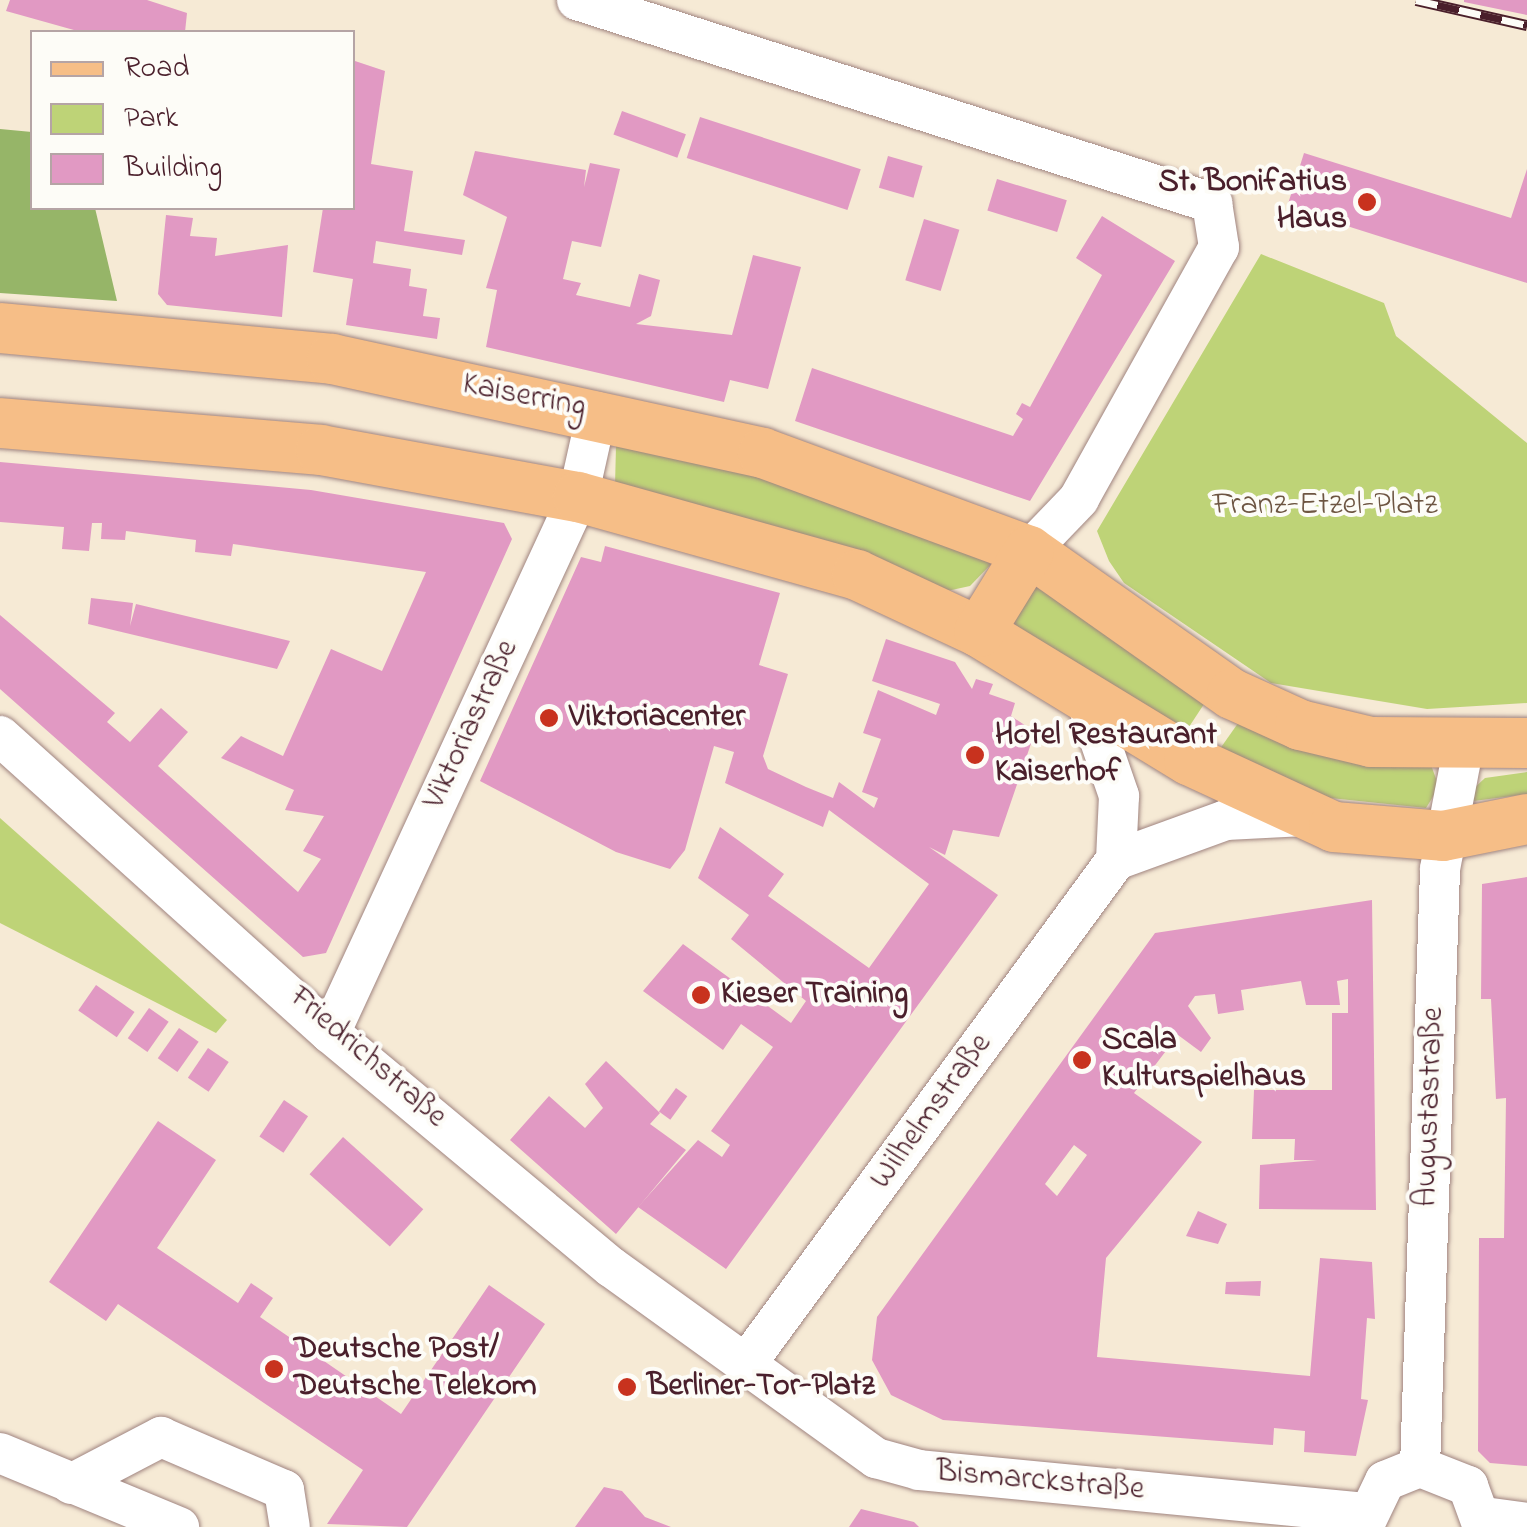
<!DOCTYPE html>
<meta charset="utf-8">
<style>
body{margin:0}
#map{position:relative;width:1527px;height:1527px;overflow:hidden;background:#f6ead5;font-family:"Indie Flower",sans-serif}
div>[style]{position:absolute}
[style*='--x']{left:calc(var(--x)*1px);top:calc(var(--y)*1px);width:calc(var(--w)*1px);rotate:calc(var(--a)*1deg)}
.green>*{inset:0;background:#bed377}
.forest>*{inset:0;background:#96b568}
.building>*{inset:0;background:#e199c3;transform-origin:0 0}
.roads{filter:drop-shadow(0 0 2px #a08480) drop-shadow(0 0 2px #a08480)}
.minor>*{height:40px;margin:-20px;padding:0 20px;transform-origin:20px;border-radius:20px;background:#fff}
.major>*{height:50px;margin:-25px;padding:0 25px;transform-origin:25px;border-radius:25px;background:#f6be87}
.rail>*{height:11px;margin-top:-5.5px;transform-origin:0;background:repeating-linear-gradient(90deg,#fdfcf7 0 22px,#4a1f2b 0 44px);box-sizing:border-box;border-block:2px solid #4a1f2b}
.dots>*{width:28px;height:28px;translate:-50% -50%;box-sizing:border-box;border:5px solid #fdfcf7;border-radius:50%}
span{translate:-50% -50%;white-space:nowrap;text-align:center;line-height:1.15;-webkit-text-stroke:8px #fdfcf7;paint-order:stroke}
.poi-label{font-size:32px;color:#4a1f2b;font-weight:700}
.right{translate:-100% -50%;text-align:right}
.left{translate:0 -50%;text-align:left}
.street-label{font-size:32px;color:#4a1f2b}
.park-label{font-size:32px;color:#6d5542}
.legend{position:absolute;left:30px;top:30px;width:325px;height:180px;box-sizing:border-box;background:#fdfcf7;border:2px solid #b5a4a5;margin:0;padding:12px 18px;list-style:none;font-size:30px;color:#4a1f2b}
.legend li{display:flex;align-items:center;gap:20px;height:50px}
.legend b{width:50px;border:2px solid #b5a4a5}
</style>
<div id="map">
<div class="green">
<div style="clip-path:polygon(1261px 254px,1384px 303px,1396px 336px,1527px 443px,1527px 703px,1427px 709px,1271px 683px,1124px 583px,1109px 561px,1097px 531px)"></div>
<div style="clip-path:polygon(644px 435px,998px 557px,970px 586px,947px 591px,615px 486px,616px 446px)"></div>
<div style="clip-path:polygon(1027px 577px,1206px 701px,1185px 733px,1021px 631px,1006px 616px)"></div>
<div style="clip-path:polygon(1241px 719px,1431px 765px,1439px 787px,1426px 808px,1311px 796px,1217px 753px)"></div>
<div style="clip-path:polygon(1527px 772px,1527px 794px,1458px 803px,1485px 778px)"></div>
<div style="clip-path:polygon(0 818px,227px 1020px,216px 1033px,0 923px)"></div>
</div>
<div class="forest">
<div style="clip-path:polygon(0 129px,32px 132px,32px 208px,95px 208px,117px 301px,0 293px)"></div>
</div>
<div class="building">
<div style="clip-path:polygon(10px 0,147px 0,187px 13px,185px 32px,81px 32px,6px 11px)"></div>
<div style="clip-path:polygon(1464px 0,1527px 0,1527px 15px,1464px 2px)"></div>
<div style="clip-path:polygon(352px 60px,385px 71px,371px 164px,413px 171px,404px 231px,465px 240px,462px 255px,376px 241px,373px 263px,411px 269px,409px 286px,427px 289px,423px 316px,440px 318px,437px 339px,346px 325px,353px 279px,313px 272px,323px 208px,352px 208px)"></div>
<div style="left:622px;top:111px;width:68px;height:25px;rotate:20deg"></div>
<div style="left:700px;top:117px;width:169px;height:43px;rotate:18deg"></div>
<div style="clip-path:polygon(475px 151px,586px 170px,584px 187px,590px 163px,620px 169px,601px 247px,572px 241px,563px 279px,581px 283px,576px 295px,630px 307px,639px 274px,660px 280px,651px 316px,636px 324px,732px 335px,753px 255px,801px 267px,768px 389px,730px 380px,724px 402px,486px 347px,497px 290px,486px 288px,507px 217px,463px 195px)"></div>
<div style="clip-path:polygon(1304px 153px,1511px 218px,1527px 169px,1527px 283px,1287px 207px)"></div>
<div style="left:888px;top:156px;width:36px;height:33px;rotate:16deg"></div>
<div style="left:997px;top:179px;width:73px;height:33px;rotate:17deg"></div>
<div style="clip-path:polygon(166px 215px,193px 218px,190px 236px,217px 238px,215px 256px,288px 245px,282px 317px,167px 305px,158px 294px)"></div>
<div style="clip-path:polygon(1102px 216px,1175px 261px,1030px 501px,795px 421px,812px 368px,1013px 436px,1023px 419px,1016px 414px,1022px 403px,1030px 407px,1102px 275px,1076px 258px)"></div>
<div style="left:924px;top:219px;width:37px;height:64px;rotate:17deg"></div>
<div style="clip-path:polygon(0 462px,311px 490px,504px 523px,512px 539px,326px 953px,303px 957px,0 689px,0 615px,115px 713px,107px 722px,130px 742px,161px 708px,188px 732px,158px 766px,298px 892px,321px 859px,303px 851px,324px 816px,285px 810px,294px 790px,221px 758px,241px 736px,283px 756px,331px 649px,382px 671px,426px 572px,233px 544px,231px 556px,195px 552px,196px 540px,126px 531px,125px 540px,101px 539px,102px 523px,92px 523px,89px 551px,62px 549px,64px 527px,0 522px)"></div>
<div style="clip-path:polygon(605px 546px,780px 593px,759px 665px,788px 674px,763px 756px,768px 769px,806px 787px,833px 798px,839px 782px,874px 808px,878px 798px,862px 792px,881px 739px,863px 733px,878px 690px,936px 715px,940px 704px,872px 681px,886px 639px,955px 662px,972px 689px,976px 679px,993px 684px,989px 694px,1015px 703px,1011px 716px,1035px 732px,999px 837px,953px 830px,945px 855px,929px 847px,998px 895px,726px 1269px,638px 1207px,698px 1140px,722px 1157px,730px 1145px,711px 1131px,773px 1047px,741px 1024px,723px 1050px,643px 991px,683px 944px,791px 1023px,806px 1001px,731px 939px,749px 915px,698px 878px,720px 827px,784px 874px,768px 896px,869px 968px,929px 884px,829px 810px,823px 827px,725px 783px,734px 752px,714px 746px,685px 850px,670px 869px,616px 852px,480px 781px,581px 557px,601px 562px)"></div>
<div style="clip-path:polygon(91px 598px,133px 603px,130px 626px,136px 604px,290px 641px,277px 669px,88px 624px)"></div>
<div style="clip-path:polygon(1527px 877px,1527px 1466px,1490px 1463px,1478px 1451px,1479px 1238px,1504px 1238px,1506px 1098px,1496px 1099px,1491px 999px,1481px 999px,1482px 884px)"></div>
<div style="clip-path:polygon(evenodd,1372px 900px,1376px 1210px,1259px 1209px,1260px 1165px,1317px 1160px,1294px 1160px,1295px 1139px,1252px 1139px,1254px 1090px,1332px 1090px,1332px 1013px,1348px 1013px,1348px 979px,1337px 981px,1340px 1005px,1306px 1005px,1301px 981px,1241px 990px,1244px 1010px,1218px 1014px,1215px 994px,1195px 996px,1188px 1006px,1211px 1038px,1201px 1052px,1178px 1035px,1134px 1093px,1202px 1142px,1106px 1258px,1097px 1357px,1310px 1376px,1320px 1258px,1372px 1262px,1375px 1319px,1367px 1318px,1361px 1399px,1368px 1400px,1356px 1456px,1304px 1452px,1305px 1431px,1274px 1428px,1273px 1445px,943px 1420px,891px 1395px,872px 1360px,877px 1317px,1155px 933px,1372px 900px,1074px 1145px,1087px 1155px,1057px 1196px,1045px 1184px,1074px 1145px)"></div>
<div style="left:96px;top:985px;width:47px;height:31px;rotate:35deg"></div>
<div style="left:149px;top:1008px;width:24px;height:37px;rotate:35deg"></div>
<div style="left:179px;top:1028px;width:24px;height:37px;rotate:35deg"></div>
<div style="left:208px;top:1048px;width:25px;height:36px;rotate:34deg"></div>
<div style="clip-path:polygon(606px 1061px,660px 1113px,650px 1124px,686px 1150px,616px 1234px,510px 1140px,549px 1096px,585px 1128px,603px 1108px,585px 1084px)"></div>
<div style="left:676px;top:1088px;width:14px;height:29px;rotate:36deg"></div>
<div style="left:284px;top:1100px;width:29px;height:44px;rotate:34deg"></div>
<div style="clip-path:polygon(158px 1121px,216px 1160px,157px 1248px,238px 1303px,251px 1283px,273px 1298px,260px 1317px,401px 1414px,489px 1285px,545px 1324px,407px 1527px,327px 1524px,363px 1470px,118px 1304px,106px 1321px,49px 1282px)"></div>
<div style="left:343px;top:1137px;width:108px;height:50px;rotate:42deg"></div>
<div style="clip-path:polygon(1198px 1211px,1227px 1224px,1218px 1244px,1186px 1236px)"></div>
<div style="clip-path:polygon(1261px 1281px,1260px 1296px,1225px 1294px,1226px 1282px)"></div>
<div style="clip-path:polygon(604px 1487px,622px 1491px,645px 1517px,671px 1527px,575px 1527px)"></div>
<div style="clip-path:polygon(861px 1509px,914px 1522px,919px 1527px,849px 1527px)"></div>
</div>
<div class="roads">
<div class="minor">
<div style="--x:577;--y:0;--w:667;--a:17.73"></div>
<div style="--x:1212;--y:203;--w:45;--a:81"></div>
<div style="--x:1219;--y:247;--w:288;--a:119.1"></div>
<div style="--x:1079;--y:499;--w:72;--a:133.9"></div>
<div style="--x:1085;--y:697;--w:105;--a:71"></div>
<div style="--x:1119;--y:796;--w:64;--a:92.7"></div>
<div style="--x:0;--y:736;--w:444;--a:42"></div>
<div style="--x:330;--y:1033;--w:366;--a:39.8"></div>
<div style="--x:611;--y:1267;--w:327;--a:35.8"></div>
<div style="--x:876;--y:1458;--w:45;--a:15.6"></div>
<div style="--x:919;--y:1470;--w:447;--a:5.5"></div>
<div style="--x:330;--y:1033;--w:591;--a:-65.17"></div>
<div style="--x:578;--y:497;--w:87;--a:-77.4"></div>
<div style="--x:746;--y:1364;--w:625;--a:-53.72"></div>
<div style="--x:1116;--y:860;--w:117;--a:-20"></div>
<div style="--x:1226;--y:820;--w:78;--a:-2.9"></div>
<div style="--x:0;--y:1453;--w:194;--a:22.5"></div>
<div style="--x:1420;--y:1467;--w:598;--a:-88.08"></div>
<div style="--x:1440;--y:869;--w:122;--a:-79.1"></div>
<div style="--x:71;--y:1484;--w:102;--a:-27.6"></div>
<div style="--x:161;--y:1437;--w:134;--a:23.3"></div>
<div style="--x:284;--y:1490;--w:37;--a:81"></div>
<div style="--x:1484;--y:1517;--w:43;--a:7.9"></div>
<div style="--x:1363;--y:1527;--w:51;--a:-64.4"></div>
<div style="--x:1385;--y:1481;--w:38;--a:-22"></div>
<div style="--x:1420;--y:1467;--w:52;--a:21.6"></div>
<div style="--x:1468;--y:1486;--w:44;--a:69.9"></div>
</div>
<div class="major">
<div style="--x:0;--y:328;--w:333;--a:5.3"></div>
<div style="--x:332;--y:359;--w:441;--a:12.3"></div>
<div style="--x:763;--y:453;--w:283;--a:20.2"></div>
<div style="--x:1029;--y:551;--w:248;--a:35.2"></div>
<div style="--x:1232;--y:694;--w:75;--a:24.5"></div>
<div style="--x:1300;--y:725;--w:73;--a:13.5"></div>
<div style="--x:1371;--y:742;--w:156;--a:0.4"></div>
<div style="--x:0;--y:423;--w:322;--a:4.8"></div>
<div style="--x:321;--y:450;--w:261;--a:10.4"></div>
<div style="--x:578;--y:497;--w:290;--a:15.6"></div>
<div style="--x:857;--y:575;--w:135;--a:25"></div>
<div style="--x:979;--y:632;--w:246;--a:31.4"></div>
<div style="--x:1189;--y:760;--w:160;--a:24.8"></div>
<div style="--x:1334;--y:827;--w:109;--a:4.7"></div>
<div style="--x:1443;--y:836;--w:86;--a:-11.4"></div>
<div style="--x:979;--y:632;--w:95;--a:-58.3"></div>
</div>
</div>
<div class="rail">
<div style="--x:1416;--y:0;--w:114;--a:12.7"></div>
</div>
<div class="dots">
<div style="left:1367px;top:202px;background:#c8321e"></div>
<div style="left:549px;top:718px;background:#c8321e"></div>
<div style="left:975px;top:755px;background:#c8321e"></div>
<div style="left:701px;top:995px;background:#c8321e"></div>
<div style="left:1082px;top:1060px;background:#c8321e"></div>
<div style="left:274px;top:1369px;background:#c8321e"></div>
<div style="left:627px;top:1387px;background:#c8321e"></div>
</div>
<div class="poi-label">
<span class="right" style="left:1347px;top:202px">St. Bonifatius<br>Haus</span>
<span class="left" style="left:569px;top:718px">Viktoriacenter</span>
<span class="left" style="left:995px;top:755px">Hotel Restaurant<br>Kaiserhof</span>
<span class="left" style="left:721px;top:995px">Kieser Training</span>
<span class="left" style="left:1102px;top:1060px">Scala<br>Kulturspielhaus</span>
<span class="left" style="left:294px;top:1369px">Deutsche Post/<br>Deutsche Telekom</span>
<span class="left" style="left:647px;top:1387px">Berliner-Tor-Platz</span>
</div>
<div class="street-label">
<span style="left:524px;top:397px;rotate:11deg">Kaiserring</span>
<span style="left:472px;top:725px;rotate:-65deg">Viktoriastraße</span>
<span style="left:367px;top:1058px;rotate:41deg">Friedrichstraße</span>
<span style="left:1431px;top:1107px;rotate:-88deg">Augustastraße</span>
<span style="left:932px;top:1112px;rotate:-54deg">Wilhelmstraße</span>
<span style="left:1040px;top:1482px;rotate:5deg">Bismarckstraße</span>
</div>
<div class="park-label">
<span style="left:1325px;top:506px">Franz-Etzel-Platz</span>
</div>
<ul class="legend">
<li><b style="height:12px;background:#f6be87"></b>Road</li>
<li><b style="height:28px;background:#bed377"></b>Park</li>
<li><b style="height:28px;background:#e199c3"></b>Building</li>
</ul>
</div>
